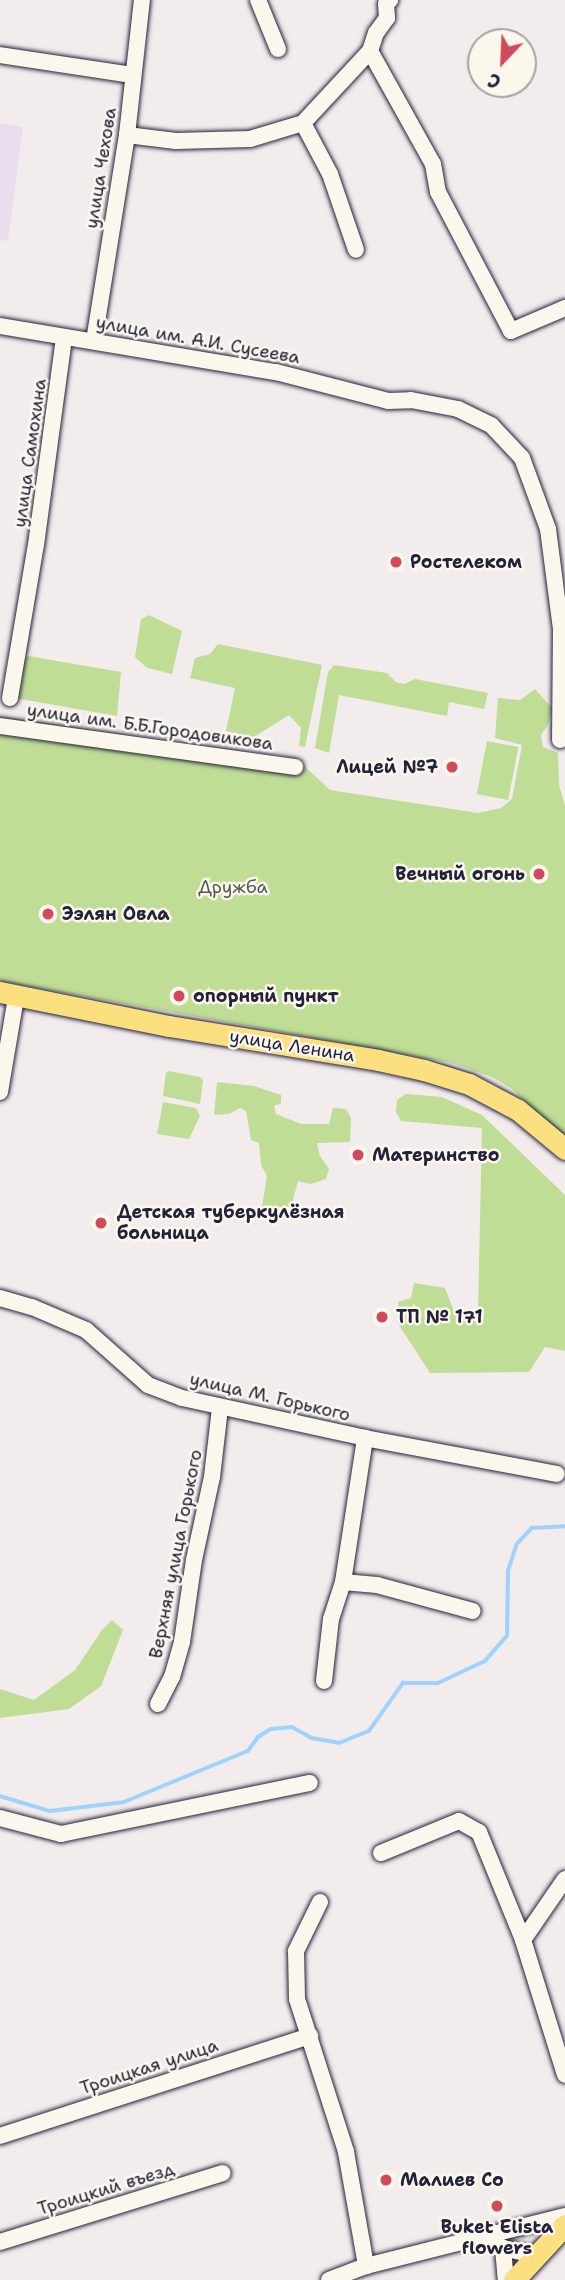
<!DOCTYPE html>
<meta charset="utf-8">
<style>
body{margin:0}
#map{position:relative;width:565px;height:2280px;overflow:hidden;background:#f3eced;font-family:"Shantell Sans",sans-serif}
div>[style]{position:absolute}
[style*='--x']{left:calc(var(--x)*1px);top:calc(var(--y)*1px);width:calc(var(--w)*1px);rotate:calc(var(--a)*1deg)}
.built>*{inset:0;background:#eadeee}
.green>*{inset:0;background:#bfdd95;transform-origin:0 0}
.stream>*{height:3.5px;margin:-1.75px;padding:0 1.75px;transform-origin:1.75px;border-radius:1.75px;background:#9fd2fd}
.roads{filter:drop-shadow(0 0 2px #22223b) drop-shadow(0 0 2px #22223b)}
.minor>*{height:16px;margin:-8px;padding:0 8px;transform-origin:8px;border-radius:8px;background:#fbf7ec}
.major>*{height:21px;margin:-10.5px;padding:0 10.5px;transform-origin:10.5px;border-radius:10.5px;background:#fce080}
.dots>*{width:19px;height:19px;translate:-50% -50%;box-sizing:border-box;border:4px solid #fbf7ec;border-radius:50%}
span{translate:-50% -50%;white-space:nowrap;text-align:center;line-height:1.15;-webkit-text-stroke:5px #fbf7ec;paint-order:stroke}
.street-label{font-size:18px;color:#22223b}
.poi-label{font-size:18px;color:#22223b;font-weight:700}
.left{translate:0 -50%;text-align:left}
.right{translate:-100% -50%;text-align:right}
.park-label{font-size:18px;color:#515a56}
.north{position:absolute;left:467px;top:28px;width:70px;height:70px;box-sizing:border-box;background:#fbf7ec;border:2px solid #a4a2a5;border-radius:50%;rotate:203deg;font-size:19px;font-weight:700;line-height:28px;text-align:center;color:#22223b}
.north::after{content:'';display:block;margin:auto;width:24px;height:32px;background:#d1495b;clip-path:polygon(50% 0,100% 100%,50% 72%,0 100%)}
</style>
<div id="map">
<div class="built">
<div style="clip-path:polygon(0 123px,23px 127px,8px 241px,0 240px)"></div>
</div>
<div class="green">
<div style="clip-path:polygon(149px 615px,182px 631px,172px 674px,147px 668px,135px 657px,141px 619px)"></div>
<div style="clip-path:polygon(218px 644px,322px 665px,305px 747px,299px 746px,301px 728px,289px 715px,254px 737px,226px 731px,235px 688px,190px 678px,195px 658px,210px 654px)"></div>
<div style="clip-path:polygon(28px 656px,121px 672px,117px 716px,15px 698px,22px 662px)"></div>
<div style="clip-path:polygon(334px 665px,387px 673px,396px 682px,404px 684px,415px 679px,488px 693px,484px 709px,449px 702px,447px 716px,339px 695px,329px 753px,315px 748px,328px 672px)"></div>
<div style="clip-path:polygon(535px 689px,552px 708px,548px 725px,541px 735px,543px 747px,558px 753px,559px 785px,565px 806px,565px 1139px,512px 1089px,492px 1077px,452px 1063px,0 981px,0 716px,299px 761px,330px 790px,478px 813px,501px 808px,512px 799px,522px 745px,495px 738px,498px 698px,520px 700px)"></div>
<div style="left:487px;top:741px;width:32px;height:54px;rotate:11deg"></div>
<div style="clip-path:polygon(169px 1071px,200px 1077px,203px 1080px,200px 1104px,163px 1096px,166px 1072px)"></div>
<div style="clip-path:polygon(217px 1082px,254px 1086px,281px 1095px,281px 1103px,274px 1106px,276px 1114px,301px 1124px,329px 1124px,333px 1108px,346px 1109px,351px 1118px,350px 1142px,317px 1143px,320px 1156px,329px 1169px,326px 1179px,311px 1184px,298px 1181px,291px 1207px,262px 1207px,267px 1176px,261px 1165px,259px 1143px,251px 1140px,246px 1111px,240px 1108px,229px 1114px,214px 1115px)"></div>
<div style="clip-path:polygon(406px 1094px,442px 1097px,482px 1115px,565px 1195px,565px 1351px,545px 1347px,529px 1372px,430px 1373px,397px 1322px,398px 1302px,411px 1298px,414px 1283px,445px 1288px,455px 1314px,478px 1311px,482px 1128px,401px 1121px,396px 1112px,397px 1100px)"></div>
<div style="clip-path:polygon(163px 1102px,196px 1108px,200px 1116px,189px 1139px,157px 1134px)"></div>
<div style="clip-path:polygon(112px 1620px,123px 1630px,101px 1686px,69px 1709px,0 1718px,0 1689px,34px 1700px,75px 1670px,102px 1630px)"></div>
</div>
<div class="stream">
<div style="--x:0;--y:1796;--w:52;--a:16.7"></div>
<div style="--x:50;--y:1811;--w:75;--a:-6.9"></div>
<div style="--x:124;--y:1802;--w:134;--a:-22.4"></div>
<div style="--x:248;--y:1751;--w:17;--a:-54"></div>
<div style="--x:258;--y:1737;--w:15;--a:-32"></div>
<div style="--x:271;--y:1729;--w:21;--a:-5"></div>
<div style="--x:292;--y:1727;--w:23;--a:29"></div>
<div style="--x:312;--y:1738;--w:27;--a:10"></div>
<div style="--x:339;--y:1743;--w:32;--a:-22"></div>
<div style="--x:369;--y:1731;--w:59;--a:-54.7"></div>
<div style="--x:403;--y:1683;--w:35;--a:0"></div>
<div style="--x:438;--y:1683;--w:52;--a:-25.1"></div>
<div style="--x:485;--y:1661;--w:33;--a:-49"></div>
<div style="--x:507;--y:1636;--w:65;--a:-89.1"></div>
<div style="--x:508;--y:1571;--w:28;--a:-72"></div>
<div style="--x:517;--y:1544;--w:22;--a:-47"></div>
<div style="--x:532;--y:1528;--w:33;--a:-3"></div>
</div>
<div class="roads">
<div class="minor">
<div style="--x:258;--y:0;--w:53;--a:67.8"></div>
<div style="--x:370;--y:51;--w:129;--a:60.9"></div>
<div style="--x:433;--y:164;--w:28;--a:80"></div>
<div style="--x:438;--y:192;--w:157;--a:62.3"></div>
<div style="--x:511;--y:331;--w:59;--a:-23.1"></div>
<div style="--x:0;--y:55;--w:134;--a:8.6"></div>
<div style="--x:303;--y:123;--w:58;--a:62.1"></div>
<div style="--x:330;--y:174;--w:80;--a:71.1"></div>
<div style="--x:127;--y:135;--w:49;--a:7"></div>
<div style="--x:176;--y:141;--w:74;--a:-1.5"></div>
<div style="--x:250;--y:139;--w:55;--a:-16.8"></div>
<div style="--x:303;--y:123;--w:98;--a:-47.1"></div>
<div style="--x:370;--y:51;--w:19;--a:-72"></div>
<div style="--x:376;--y:33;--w:19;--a:-54"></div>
<div style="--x:387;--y:18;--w:14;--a:-94"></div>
<div style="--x:386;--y:4;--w:6;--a:-45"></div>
<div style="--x:0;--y:326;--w:280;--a:9.5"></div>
<div style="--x:276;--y:372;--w:116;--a:14.5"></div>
<div style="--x:388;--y:401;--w:23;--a:-2"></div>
<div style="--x:411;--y:400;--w:48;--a:10.8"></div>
<div style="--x:458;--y:409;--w:37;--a:26"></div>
<div style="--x:491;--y:425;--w:45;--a:46.8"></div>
<div style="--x:522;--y:458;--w:76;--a:69.9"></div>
<div style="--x:548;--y:529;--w:101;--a:82.6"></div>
<div style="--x:561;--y:629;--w:111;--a:90.5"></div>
<div style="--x:94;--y:341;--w:209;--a:-80.9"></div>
<div style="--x:127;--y:135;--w:136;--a:-83.7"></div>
<div style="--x:10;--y:698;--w:155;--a:-80.4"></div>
<div style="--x:36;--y:545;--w:210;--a:-82.3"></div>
<div style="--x:0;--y:726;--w:298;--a:7.9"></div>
<div style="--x:0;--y:1092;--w:96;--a:-80.4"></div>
<div style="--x:0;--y:1298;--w:33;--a:16"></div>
<div style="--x:32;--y:1307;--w:59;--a:23.1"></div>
<div style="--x:86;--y:1330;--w:83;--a:41.6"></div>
<div style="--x:148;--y:1385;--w:36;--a:21"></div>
<div style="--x:182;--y:1398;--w:187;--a:12.3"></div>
<div style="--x:365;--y:1438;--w:195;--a:10.6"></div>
<div style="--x:343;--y:1582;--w:34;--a:5"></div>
<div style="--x:377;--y:1585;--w:99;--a:15.2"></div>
<div style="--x:324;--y:1681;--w:62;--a:-83.6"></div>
<div style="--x:331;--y:1619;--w:39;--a:-72"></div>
<div style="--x:343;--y:1582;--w:146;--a:-81.3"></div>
<div style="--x:158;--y:1704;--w:30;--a:-63"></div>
<div style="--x:172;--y:1677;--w:36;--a:-74"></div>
<div style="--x:182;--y:1642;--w:83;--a:-81.7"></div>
<div style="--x:194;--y:1560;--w:85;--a:-77.8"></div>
<div style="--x:212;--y:1477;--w:69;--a:-83.4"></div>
<div style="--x:0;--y:1818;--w:63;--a:14.7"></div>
<div style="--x:61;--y:1834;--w:254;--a:-11.6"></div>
<div style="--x:381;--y:1853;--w:84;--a:-22.3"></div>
<div style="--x:459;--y:1821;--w:23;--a:29"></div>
<div style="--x:479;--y:1832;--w:117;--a:67.8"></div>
<div style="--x:523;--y:1940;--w:141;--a:72.7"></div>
<div style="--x:320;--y:1902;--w:55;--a:116.1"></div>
<div style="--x:296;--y:1951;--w:48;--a:88.8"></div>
<div style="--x:297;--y:1999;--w:161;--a:72.2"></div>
<div style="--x:346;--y:2152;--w:116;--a:80"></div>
<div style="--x:523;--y:1940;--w:74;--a:-55.5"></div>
<div style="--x:0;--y:2136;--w:326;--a:-17.9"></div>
<div style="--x:485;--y:2237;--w:21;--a:31"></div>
<div style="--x:503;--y:2248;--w:32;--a:85"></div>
<div style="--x:0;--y:2242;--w:233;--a:-17.2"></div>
<div style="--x:503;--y:2248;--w:35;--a:13"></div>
<div style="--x:329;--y:2280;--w:40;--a:-21"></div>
<div style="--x:366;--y:2266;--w:205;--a:-14.1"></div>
</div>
<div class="major">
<div style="--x:0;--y:992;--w:172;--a:11.4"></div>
<div style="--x:169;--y:1026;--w:212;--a:9.2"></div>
<div style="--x:378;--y:1060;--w:47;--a:12.3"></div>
<div style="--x:424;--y:1070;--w:47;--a:17.3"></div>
<div style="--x:469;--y:1084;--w:55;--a:28"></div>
<div style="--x:518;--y:1110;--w:61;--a:39.7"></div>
<div style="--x:514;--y:2280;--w:75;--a:-47.2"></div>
</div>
</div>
<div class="dots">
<div style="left:396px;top:562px;background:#d1495b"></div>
<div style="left:452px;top:767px;background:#d1495b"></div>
<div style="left:539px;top:874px;background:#d1495b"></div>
<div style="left:48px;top:914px;background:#d1495b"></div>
<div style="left:179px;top:996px;background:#d1495b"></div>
<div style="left:358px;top:1155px;background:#d1495b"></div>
<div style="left:101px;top:1223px;background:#d1495b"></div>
<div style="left:382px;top:1317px;background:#d1495b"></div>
<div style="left:386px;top:2180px;background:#d1495b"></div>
<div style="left:497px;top:2206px;background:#d1495b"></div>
</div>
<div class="street-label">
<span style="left:101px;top:168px;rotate:-81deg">улица Чехова</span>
<span style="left:198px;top:340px;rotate:10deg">улица им. А.И. Сусеева</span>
<span style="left:30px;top:453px;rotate:-82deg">улица Самохина</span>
<span style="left:150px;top:727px;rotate:8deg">улица им. Б.Б.Городовикова</span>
<span style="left:292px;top:1046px;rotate:9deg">улица Ленина</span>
<span style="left:270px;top:1397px;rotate:13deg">улица М. Горького</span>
<span style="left:176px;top:1554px;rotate:-79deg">Верхняя улица Горького</span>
<span style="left:149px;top:2067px;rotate:-18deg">Троицкая улица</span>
<span style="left:106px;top:2189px;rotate:-17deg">Троицкий въезд</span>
</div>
<div class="poi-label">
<span class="left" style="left:410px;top:562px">Ростелеком</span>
<span class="right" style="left:438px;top:767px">Лицей №7</span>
<span class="right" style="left:525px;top:874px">Вечный огонь</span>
<span class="left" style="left:62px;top:914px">Ээлян Овла</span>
<span class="left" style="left:193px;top:996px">опорный пункт</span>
<span class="left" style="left:372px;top:1155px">Материнство</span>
<span class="left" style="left:117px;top:1223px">Детская туберкулёзная<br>больница</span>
<span class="left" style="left:396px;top:1317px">ТП № 171</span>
<span class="left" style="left:400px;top:2180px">Малиев Со</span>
<span style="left:497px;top:2238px">Buket Elista<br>flowers</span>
</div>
<div class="park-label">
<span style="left:233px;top:887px">Дружба</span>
</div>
<div class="north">С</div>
</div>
